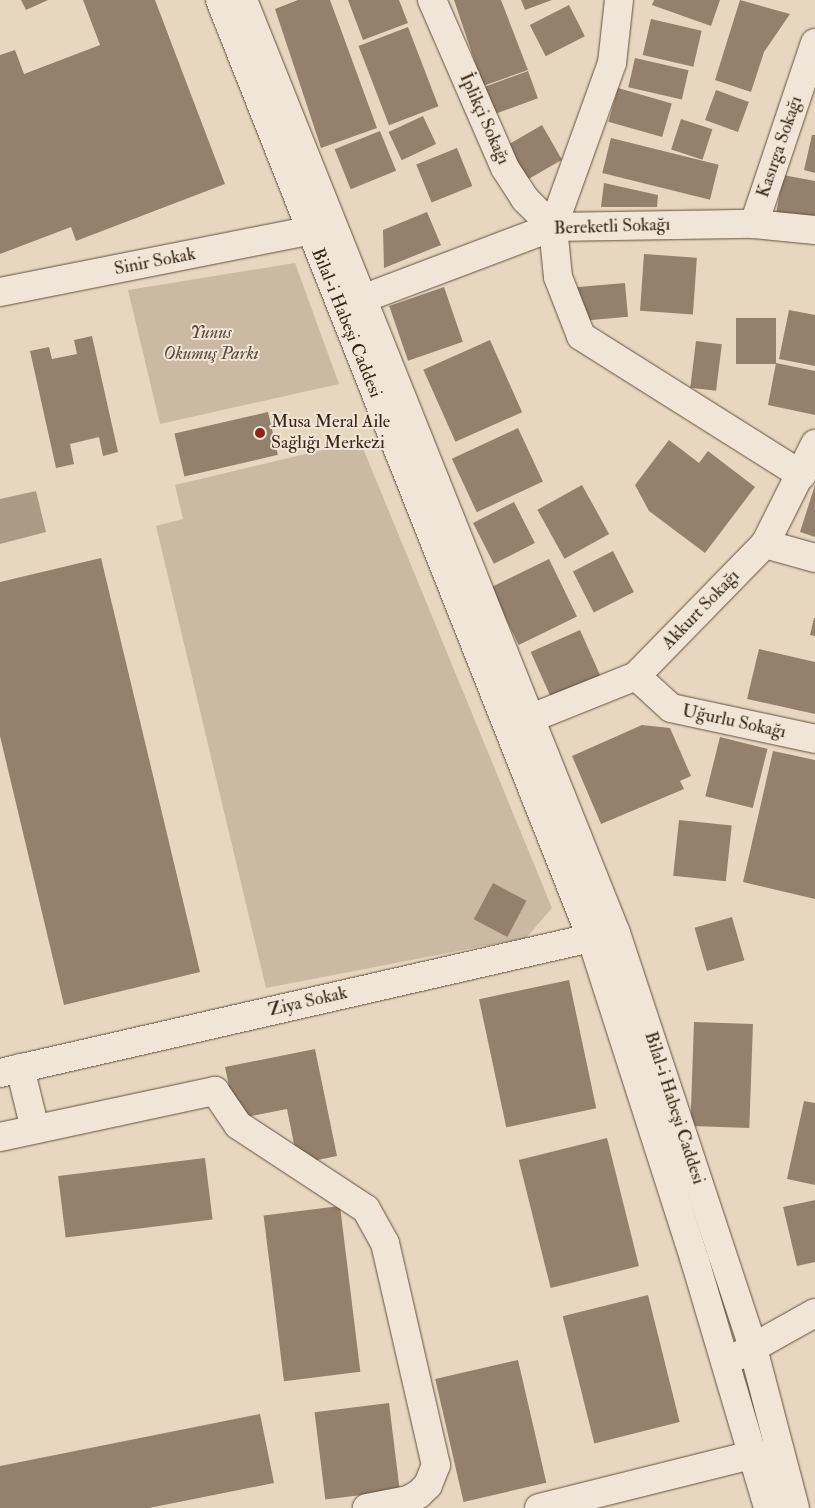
<!DOCTYPE html>
<meta charset="utf-8">
<style>
body{margin:0}
#map{position:relative;width:815px;height:1508px;overflow:hidden;background:#e8d7c0;font-family:"IM FELL Double Pica",serif}
div>[style]{position:absolute}
[style*='--x']{left:calc(var(--x)*1px);top:calc(var(--y)*1px);width:calc(var(--w)*1px);rotate:calc(var(--a)*1deg)}
.green>*{inset:0;background:#cab9a3}
.water>*{inset:0;background:#ab9a85}
.building>*{inset:0;background:#93816d;transform-origin:0 0}
.roads{filter:drop-shadow(0 0 1px #62513e) drop-shadow(0 0 1px #62513e)}
.minor>*{height:28px;margin:-14px;padding:0 14px;transform-origin:14px;border-radius:14px;background:#f0e5d6}
.dots>*{width:14px;height:14px;translate:-50% -50%;box-sizing:border-box;border:2px solid #f0e5d6;border-radius:50%}
span{translate:-50% -50%;white-space:nowrap;text-align:center;line-height:1.15;-webkit-text-stroke:4px #f0e5d6;paint-order:stroke}
.street-label{font-size:18px;color:#362413}
.park-label{font-size:18px;color:#5b4937;font-style:italic}
.poi-label{font-size:18px;color:#362413}
.left{translate:0 -50%;text-align:left}
</style>
<div id="map">
<div class="green">
<div style="clip-path:polygon(295px 263px,339px 384px,160px 424px,128px 290px)"></div>
<div style="clip-path:polygon(360px 441px,552px 908px,526px 938px,266px 988px,156px 526px,183px 519px,175px 485px)"></div>
</div>
<div class="water">
<div style="clip-path:polygon(36px 491px,46px 532px,0 544px,0 499px)"></div>
</div>
<div class="building">
<div style="clip-path:polygon(21px 0,48px 0,26px 10px)"></div>
<div style="clip-path:polygon(83px 0,155px 0,225px 184px,76px 241px,71px 227px,0 254px,0 55px,15px 50px,24px 74px,100px 45px)"></div>
<div style="clip-path:polygon(298px 0,330px 0,377px 128px,321px 148px,275px 9px)"></div>
<div style="clip-path:polygon(348px 0,399px 0,408px 23px,363px 40px)"></div>
<div style="clip-path:polygon(454px 0,501px 0,528px 70px,483px 86px)"></div>
<div style="clip-path:polygon(521px 0,552px 0,525px 10px)"></div>
<div style="clip-path:polygon(654px 0,720px 0,711px 26px,652px 5px)"></div>
<div style="clip-path:polygon(740px 0,790px 14px,764px 52px,751px 92px,715px 80px)"></div>
<div style="left:569px;top:5px;width:35px;height:44px;rotate:63deg"></div>
<div style="left:651px;top:19px;width:52px;height:37px;rotate:13deg"></div>
<div style="left:408px;top:27px;width:85px;height:53px;rotate:69deg"></div>
<div style="left:635px;top:58px;width:55px;height:30px;rotate:13deg"></div>
<div style="left:528px;top:71px;width:29px;height:46px;rotate:70deg"></div>
<div style="left:618px;top:88px;width:56px;height:35px;rotate:16deg"></div>
<div style="left:716px;top:90px;width:35px;height:32px;rotate:20deg"></div>
<div style="left:423px;top:116px;width:31px;height:38px;rotate:65deg"></div>
<div style="left:681px;top:119px;width:33px;height:32px;rotate:18deg"></div>
<div style="left:542px;top:125px;width:40px;height:48px;rotate:60deg"></div>
<div style="left:380px;top:131px;width:43px;height:49px;rotate:68deg"></div>
<div style="clip-path:polygon(812px 135px,815px 135px,815px 173px,804px 170px)"></div>
<div style="left:611px;top:138px;width:111px;height:36px;rotate:14deg"></div>
<div style="left:457px;top:148px;width:41px;height:44px;rotate:68deg"></div>
<div style="clip-path:polygon(783px 175px,815px 181px,815px 218px,776px 214px)"></div>
<div style="clip-path:polygon(604px 183px,658px 195px,657px 207px,601px 207px)"></div>
<div style="clip-path:polygon(427px 212px,441px 245px,384px 268px,383px 230px)"></div>
<div style="left:644px;top:254px;width:53px;height:57px;rotate:4deg"></div>
<div style="left:625px;top:283px;width:34px;height:50px;rotate:85deg"></div>
<div style="left:444px;top:287px;width:58px;height:58px;rotate:71deg"></div>
<div style="clip-path:polygon(789px 310px,815px 315px,815px 366px,779px 359px)"></div>
<div style="left:736px;top:318px;width:40px;height:46px"></div>
<div style="clip-path:polygon(92px 336px,118px 452px,103px 456px,99px 437px,70px 444px,74px 464px,56px 468px,30px 351px,49px 347px,52px 359px,77px 354px,74px 340px)"></div>
<div style="left:490px;top:340px;width:79px;height:73px;rotate:66deg"></div>
<div style="left:696px;top:341px;width:26px;height:47px;rotate:7deg"></div>
<div style="clip-path:polygon(776px 363px,815px 371px,815px 415px,768px 405px)"></div>
<div style="left:268px;top:412px;width:44px;height:96px;rotate:77deg"></div>
<div style="left:518px;top:428px;width:59px;height:73px;rotate:65deg"></div>
<div style="clip-path:polygon(669px 440px,699px 463px,708px 451px,755px 487px,705px 553px,649px 511px,635px 485px)"></div>
<div style="left:582px;top:485px;width:56px;height:51px;rotate:61deg"></div>
<div style="clip-path:polygon(815px 485px,815px 537px,800px 532px)"></div>
<div style="left:514px;top:502px;width:46px;height:46px;rotate:63deg"></div>
<div style="left:613px;top:551px;width:46px;height:45px;rotate:63deg"></div>
<div style="clip-path:polygon(101px 558px,200px 972px,64px 1005px,0 736px,0 582px)"></div>
<div style="left:549px;top:559px;width:64px;height:65px;rotate:64deg"></div>
<div style="clip-path:polygon(814px 618px,815px 618px,815px 636px,810px 635px)"></div>
<div style="left:580px;top:630px;width:58px;height:54px;rotate:66deg"></div>
<div style="clip-path:polygon(759px 649px,815px 662px,815px 714px,747px 699px)"></div>
<div style="clip-path:polygon(642px 725px,670px 728px,691px 776px,680px 781px,684px 789px,601px 824px,572px 756px)"></div>
<div style="left:720px;top:737px;width:49px;height:61px;rotate:14deg"></div>
<div style="clip-path:polygon(773px 751px,815px 760px,815px 899px,743px 882px)"></div>
<div style="left:679px;top:820px;width:53px;height:56px;rotate:6deg"></div>
<div style="left:493px;top:883px;width:38px;height:41px;rotate:28deg"></div>
<div style="left:732px;top:917px;width:45px;height:39px;rotate:74deg"></div>
<div style="left:569px;top:980px;width:131px;height:92px;rotate:78deg"></div>
<div style="left:694px;top:1022px;width:59px;height:104px;rotate:2deg"></div>
<div style="clip-path:polygon(315px 1049px,337px 1156px,298px 1164px,287px 1109px,236px 1119px,225px 1067px)"></div>
<div style="clip-path:polygon(804px 1101px,815px 1103px,815px 1185px,787px 1179px)"></div>
<div style="left:607px;top:1138px;width:132px;height:91px;rotate:76deg"></div>
<div style="left:205px;top:1158px;width:62px;height:148px;rotate:83deg"></div>
<div style="clip-path:polygon(815px 1200px,815px 1262px,797px 1266px,783px 1207px)"></div>
<div style="left:340px;top:1206px;width:167px;height:77px;rotate:83deg"></div>
<div style="left:648px;top:1295px;width:131px;height:88px;rotate:76deg"></div>
<div style="left:518px;top:1360px;width:126px;height:85px;rotate:77deg"></div>
<div style="left:389px;top:1403px;width:88px;height:75px;rotate:83deg"></div>
<div style="clip-path:polygon(260px 1414px,274px 1483px,149px 1508px,0 1508px,0 1466px)"></div>
</div>
<div class="roads">
<div class="minor">
<div style="--x:220;--y:0;--w:1008;--a:68.4"></div>
<div style="--x:591;--y:937;--w:340;--a:72.2"></div>
<div style="--x:695;--y:1261;--w:258;--a:73.5"></div>
<div style="--x:243;--y:0;--w:1005;--a:68.21"></div>
<div style="--x:616;--y:933;--w:437;--a:71.7"></div>
<div style="--x:753;--y:1348;--w:165;--a:75.3"></div>
<div style="--x:432;--y:0;--w:183;--a:66.5"></div>
<div style="--x:505;--y:168;--w:37;--a:57"></div>
<div style="--x:525;--y:199;--w:40;--a:45"></div>
<div style="--x:619;--y:0;--w:63;--a:96.3"></div>
<div style="--x:612;--y:63;--w:174;--a:109.8"></div>
<div style="--x:553;--y:227;--w:50;--a:84.3"></div>
<div style="--x:558;--y:277;--w:63;--a:68.7"></div>
<div style="--x:581;--y:336;--w:261;--a:32.2"></div>
<div style="--x:754;--y:224;--w:191;--a:-71.4"></div>
<div style="--x:0;--y:292;--w:315;--a:-11.2"></div>
<div style="--x:362;--y:299;--w:204;--a:-20.7"></div>
<div style="--x:553;--y:227;--w:201;--a:-0.9"></div>
<div style="--x:754;--y:224;--w:61;--a:5.6"></div>
<div style="--x:765;--y:544;--w:52;--a:15.6"></div>
<div style="--x:636;--y:676;--w:47;--a:42.4"></div>
<div style="--x:671;--y:708;--w:147;--a:12.1"></div>
<div style="--x:514;--y:725;--w:131;--a:-21.9"></div>
<div style="--x:636;--y:676;--w:185;--a:-45.7"></div>
<div style="--x:765;--y:544;--w:112;--a:-63.4"></div>
<div style="--x:20;--y:1068;--w:63;--a:76.2"></div>
<div style="--x:0;--y:1073;--w:624;--a:-12.88"></div>
<div style="--x:0;--y:1137;--w:220;--a:-12.1"></div>
<div style="--x:215;--y:1091;--w:41;--a:55.9"></div>
<div style="--x:238;--y:1125;--w:153;--a:33.3"></div>
<div style="--x:366;--y:1209;--w:39;--a:61"></div>
<div style="--x:385;--y:1243;--w:228;--a:77.1"></div>
<div style="--x:436;--y:1465;--w:22;--a:112"></div>
<div style="--x:428;--y:1485;--w:13;--a:135"></div>
<div style="--x:419;--y:1494;--w:13;--a:151"></div>
<div style="--x:408;--y:1500;--w:42;--a:169"></div>
<div style="--x:738;--y:1356;--w:88;--a:-29.2"></div>
<div style="--x:539;--y:1508;--w:219;--a:-14"></div>
<div style="--x:752;--y:1455;--w:19;--a:0"></div>
</div>
</div>
<div class="dots">
<div style="left:260px;top:433px;background:#8f2418"></div>
</div>
<div class="street-label">
<span style="left:484px;top:119px;rotate:66deg">İplikçi Sokağı</span>
<span style="left:780px;top:147px;rotate:-71deg">Kasırga Sokağı</span>
<span style="left:612px;top:227px;rotate:-2deg">Bereketli Sokağı</span>
<span style="left:155px;top:262px;rotate:-11deg">Sinir Sokak</span>
<span style="left:346px;top:323px;rotate:68deg">Bilal-i Habeşi Caddesi</span>
<span style="left:701px;top:610px;rotate:-46deg">Akkurt Sokağı</span>
<span style="left:734px;top:722px;rotate:12deg">Uğurlu Sokağı</span>
<span style="left:308px;top:1002px;rotate:-13deg">Ziya Sokak</span>
<span style="left:674px;top:1108px;rotate:72deg">Bilal-i Habeşi Caddesi</span>
</div>
<div class="park-label">
<span style="left:211px;top:344px">Yunus<br>Okumuş Parkı</span>
</div>
<div class="poi-label">
<span class="left" style="left:271px;top:433px">Musa Meral Aile<br>Sağlığı Merkezi</span>
</div>
</div>
